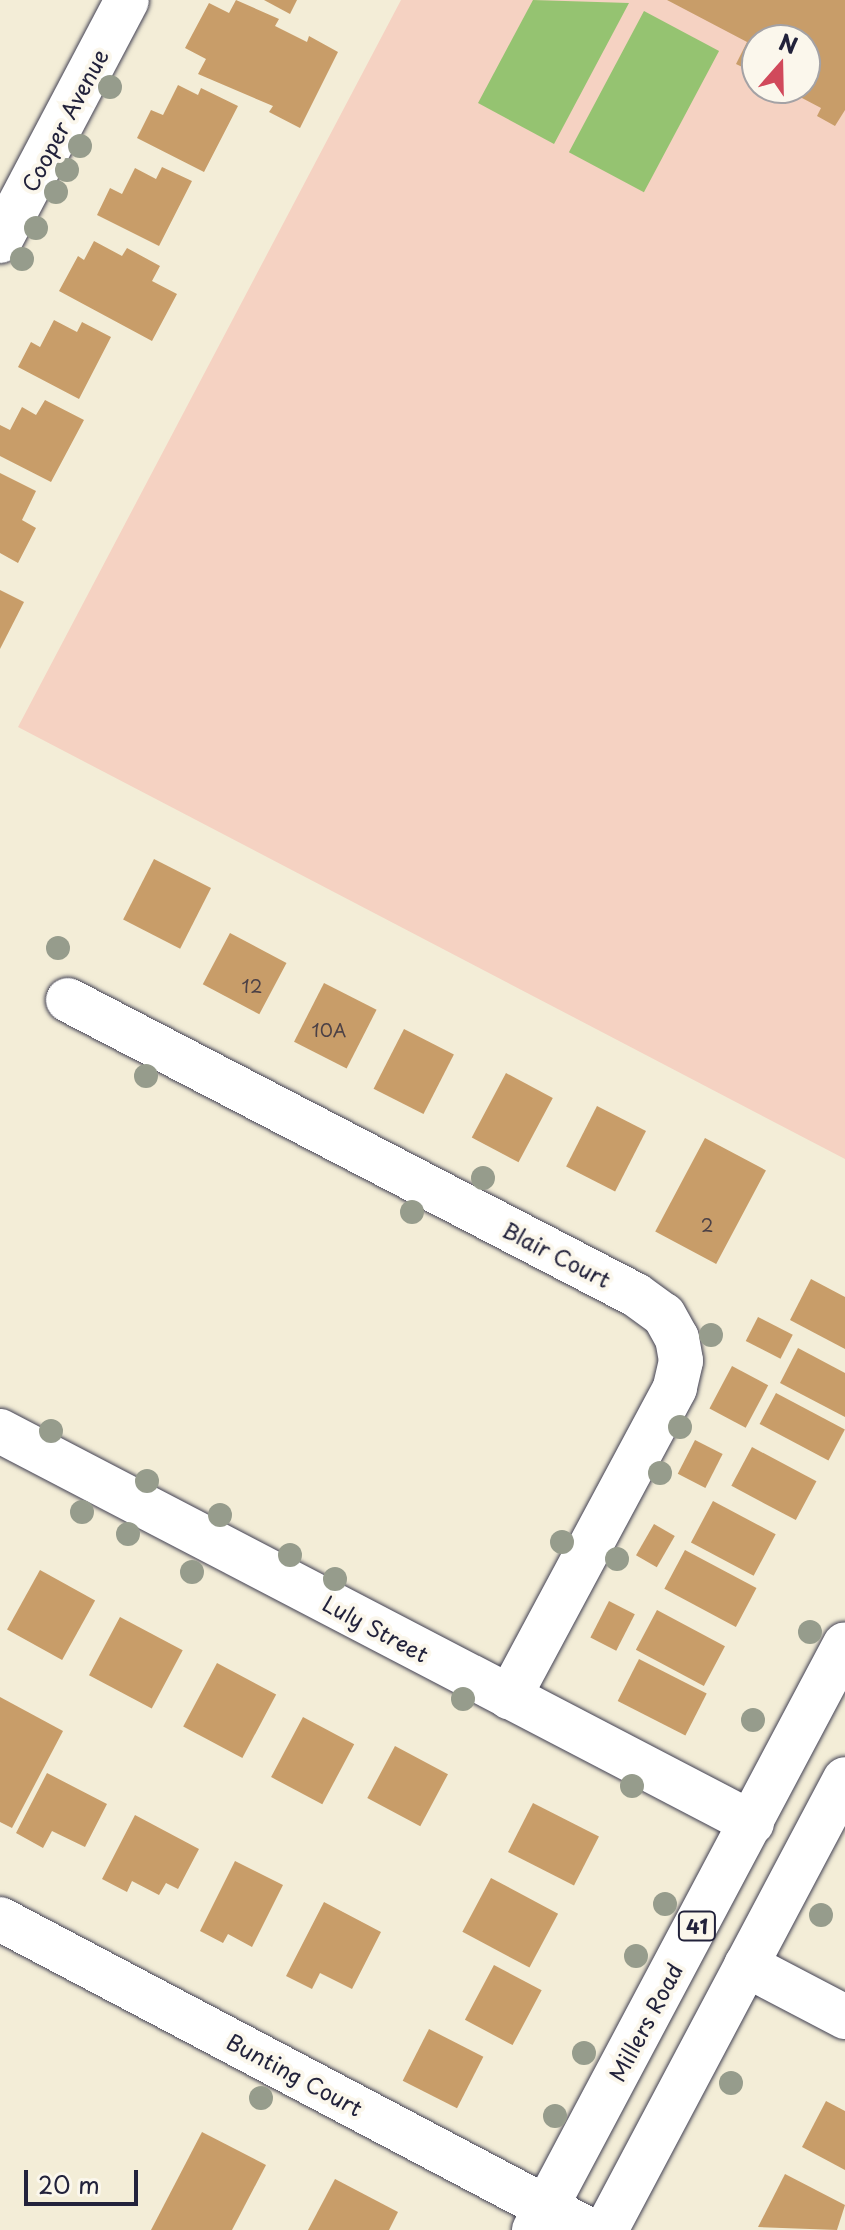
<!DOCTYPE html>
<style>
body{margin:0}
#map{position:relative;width:845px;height:2230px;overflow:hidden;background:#f3edd7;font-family:"Playpen Sans",sans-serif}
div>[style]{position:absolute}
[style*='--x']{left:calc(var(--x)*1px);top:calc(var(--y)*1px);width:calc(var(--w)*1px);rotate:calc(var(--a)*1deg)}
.built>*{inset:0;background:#f5d2c2}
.green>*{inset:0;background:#95c371;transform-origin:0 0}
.building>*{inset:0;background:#c89d69;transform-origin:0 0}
.roads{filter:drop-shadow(0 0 2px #414052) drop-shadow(0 0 2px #414052)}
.minor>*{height:44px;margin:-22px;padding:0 22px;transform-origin:22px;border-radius:22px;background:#fff}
.major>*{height:44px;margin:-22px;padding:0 22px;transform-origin:22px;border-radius:22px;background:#fff}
.trees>*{width:24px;height:24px;margin:-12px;border-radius:50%;background:#969c8c}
span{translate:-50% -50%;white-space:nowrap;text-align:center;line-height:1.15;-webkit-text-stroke:8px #fbf7ec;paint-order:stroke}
.number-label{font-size:18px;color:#4c4146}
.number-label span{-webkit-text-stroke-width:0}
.shield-label span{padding:2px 6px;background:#fbf7ec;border:2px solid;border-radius:6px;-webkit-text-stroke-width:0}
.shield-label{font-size:20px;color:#22223b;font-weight:700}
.street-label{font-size:22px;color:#22223b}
.north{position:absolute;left:741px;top:24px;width:80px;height:80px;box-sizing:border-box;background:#fbf7ec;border:2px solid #a4a2a5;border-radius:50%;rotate:20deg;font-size:22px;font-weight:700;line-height:32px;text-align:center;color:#22223b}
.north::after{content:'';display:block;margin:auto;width:28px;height:36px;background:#d1495b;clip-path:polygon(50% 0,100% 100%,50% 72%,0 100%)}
.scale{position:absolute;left:24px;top:2170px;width:114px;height:36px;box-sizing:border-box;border:4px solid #22223b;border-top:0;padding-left:10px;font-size:24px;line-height:28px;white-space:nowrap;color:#22223b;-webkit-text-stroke:6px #fbf7ec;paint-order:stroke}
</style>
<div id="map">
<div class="built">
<div style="clip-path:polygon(evenodd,401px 0,845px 0,845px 1159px,18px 727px,401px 0,757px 40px,805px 40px,805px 88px,757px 88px,757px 40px)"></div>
</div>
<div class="green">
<div style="clip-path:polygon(533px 0,629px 3px,554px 144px,478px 103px)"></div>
<div style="left:644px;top:11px;width:85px;height:160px;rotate:28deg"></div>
</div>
<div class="building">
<div style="clip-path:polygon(236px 0,279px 19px,275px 26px,307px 42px,309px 36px,338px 52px,300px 128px,269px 112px,273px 106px,198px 74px,206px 59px,185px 48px,209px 3px,229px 13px)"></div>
<div style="clip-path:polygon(264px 0,297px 0,290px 14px)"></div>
<div style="clip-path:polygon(667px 0,845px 0,845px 110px,835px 126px,817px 116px,821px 108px,783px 88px,805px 88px,805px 40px,757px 40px,757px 74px,736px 64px,747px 42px)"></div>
<div style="clip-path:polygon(178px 85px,198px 95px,201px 88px,238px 106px,204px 172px,137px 138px,151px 110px,163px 115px)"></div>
<div style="clip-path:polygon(162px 167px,192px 181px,159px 246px,97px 215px,110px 188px,122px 194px,135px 168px,156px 179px)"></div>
<div style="clip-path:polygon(94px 241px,122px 256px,127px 248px,160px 266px,152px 281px,177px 294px,152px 341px,59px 291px,78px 256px,84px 260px)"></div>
<div style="clip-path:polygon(54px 320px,77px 332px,82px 322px,111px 337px,79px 399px,18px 367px,31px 342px,40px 347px)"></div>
<div style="clip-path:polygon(45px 400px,84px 420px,51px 482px,0 456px,0 425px,10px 430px,22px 407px,36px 415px)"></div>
<div style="clip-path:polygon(0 473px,36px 491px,22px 520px,36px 528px,18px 563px,0 553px)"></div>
<div style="clip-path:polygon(0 590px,24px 602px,0 649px)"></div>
<div style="left:154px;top:859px;width:64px;height:68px;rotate:27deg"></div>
<div style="left:230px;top:933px;width:64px;height:58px;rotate:28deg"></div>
<div style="left:324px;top:983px;width:59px;height:66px;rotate:27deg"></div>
<div style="left:404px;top:1029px;width:56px;height:67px;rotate:27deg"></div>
<div style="left:506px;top:1073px;width:53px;height:73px;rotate:28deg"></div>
<div style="left:597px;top:1106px;width:55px;height:68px;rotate:27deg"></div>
<div style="left:705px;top:1138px;width:69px;height:106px;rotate:28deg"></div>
<div style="clip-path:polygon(811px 1279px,845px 1297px,845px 1349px,790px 1320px)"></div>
<div style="left:758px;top:1317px;width:39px;height:27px;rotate:27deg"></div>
<div style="clip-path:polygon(798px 1348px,845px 1373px,845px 1417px,780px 1383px)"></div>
<div style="left:732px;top:1366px;width:41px;height:48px;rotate:28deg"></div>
<div style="left:776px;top:1393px;width:78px;height:35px;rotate:28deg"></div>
<div style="left:695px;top:1440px;width:31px;height:38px;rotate:27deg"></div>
<div style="left:752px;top:1447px;width:73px;height:44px;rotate:28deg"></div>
<div style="left:713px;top:1501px;width:71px;height:47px;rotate:28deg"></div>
<div style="left:654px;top:1524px;width:24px;height:36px;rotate:30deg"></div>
<div style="left:685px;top:1550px;width:81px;height:44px;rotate:28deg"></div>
<div style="left:40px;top:1570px;width:63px;height:68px;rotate:29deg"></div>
<div style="left:609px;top:1601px;width:29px;height:41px;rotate:27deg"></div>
<div style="left:657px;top:1610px;width:77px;height:45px;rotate:28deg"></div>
<div style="left:120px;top:1617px;width:71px;height:66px;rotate:28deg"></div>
<div style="left:639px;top:1659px;width:76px;height:47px;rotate:27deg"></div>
<div style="left:217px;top:1663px;width:67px;height:72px;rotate:28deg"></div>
<div style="clip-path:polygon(0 1697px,63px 1731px,12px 1828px,0 1822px)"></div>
<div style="left:303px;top:1717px;width:58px;height:68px;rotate:28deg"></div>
<div style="left:395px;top:1746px;width:60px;height:59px;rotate:28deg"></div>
<div style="clip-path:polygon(47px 1773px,107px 1804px,85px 1847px,52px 1831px,43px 1848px,16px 1833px)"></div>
<div style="left:533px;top:1803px;width:74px;height:55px;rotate:27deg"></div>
<div style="clip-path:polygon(135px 1815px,199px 1849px,178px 1889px,166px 1883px,159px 1895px,132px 1881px,127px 1892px,102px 1879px)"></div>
<div style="clip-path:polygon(235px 1861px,283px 1885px,252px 1947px,228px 1934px,223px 1943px,200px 1931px)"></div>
<div style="left:491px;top:1878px;width:76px;height:61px;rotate:28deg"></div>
<div style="clip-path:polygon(324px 1902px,381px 1932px,352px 1989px,320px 1973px,312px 1989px,286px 1976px)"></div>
<div style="left:494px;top:1965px;width:54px;height:62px;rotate:28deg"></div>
<div style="left:429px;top:2029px;width:61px;height:58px;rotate:27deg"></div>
<div style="clip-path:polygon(826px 2101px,845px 2111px,845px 2170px,802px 2147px)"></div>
<div style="clip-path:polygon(202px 2132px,266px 2165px,232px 2230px,151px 2230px)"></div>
<div style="clip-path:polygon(785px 2174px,845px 2205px,837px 2230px,758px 2227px)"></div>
<div style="clip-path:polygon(335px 2179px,398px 2212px,389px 2230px,308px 2230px)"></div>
</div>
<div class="roads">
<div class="minor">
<div style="--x:0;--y:241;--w:272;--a:-62.2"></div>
<div style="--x:68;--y:1000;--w:640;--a:27.45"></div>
<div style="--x:636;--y:1295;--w:34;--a:36"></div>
<div style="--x:664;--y:1315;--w:26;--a:61"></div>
<div style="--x:677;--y:1338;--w:23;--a:80"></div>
<div style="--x:681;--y:1361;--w:28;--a:103"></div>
<div style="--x:675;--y:1388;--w:351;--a:118.2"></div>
<div style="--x:0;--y:1431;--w:848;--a:27.53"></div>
<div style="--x:0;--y:1919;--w:666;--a:27.83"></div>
<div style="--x:746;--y:1965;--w:112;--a:27.7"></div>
</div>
<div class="major">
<div style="--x:534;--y:2230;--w:663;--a:-62.04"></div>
<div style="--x:606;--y:2230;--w:510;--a:-62.08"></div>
</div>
</div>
<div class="trees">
<div style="left:110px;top:87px"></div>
<div style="left:80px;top:146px"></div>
<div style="left:67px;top:170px"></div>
<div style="left:56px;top:192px"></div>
<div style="left:36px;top:228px"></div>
<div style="left:22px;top:259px"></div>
<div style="left:58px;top:948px"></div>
<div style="left:146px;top:1076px"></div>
<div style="left:483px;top:1178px"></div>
<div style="left:412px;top:1212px"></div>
<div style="left:711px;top:1335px"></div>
<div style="left:680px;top:1427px"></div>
<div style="left:51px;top:1431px"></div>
<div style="left:660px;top:1473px"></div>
<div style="left:147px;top:1481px"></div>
<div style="left:82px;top:1512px"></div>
<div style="left:220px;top:1515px"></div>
<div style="left:128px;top:1534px"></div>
<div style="left:562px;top:1542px"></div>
<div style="left:290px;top:1555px"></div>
<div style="left:617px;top:1559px"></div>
<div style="left:192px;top:1572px"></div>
<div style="left:335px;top:1579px"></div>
<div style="left:810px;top:1632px"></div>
<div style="left:463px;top:1699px"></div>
<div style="left:753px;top:1720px"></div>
<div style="left:632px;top:1786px"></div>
<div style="left:665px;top:1904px"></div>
<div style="left:821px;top:1915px"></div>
<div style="left:636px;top:1956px"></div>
<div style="left:584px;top:2053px"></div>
<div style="left:731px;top:2083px"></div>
<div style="left:261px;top:2098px"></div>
<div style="left:555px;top:2116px"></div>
</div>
<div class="number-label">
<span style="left:252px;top:986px">12</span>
<span style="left:329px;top:1030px">10A</span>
<span style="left:707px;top:1225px">2</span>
</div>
<div class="shield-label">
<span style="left:697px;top:1926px">41</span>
</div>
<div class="street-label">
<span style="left:64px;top:120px;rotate:-62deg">Cooper Avenue</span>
<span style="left:557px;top:1254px;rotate:27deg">Blair Court</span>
<span style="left:376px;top:1628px;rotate:28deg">Luly Street</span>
<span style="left:645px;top:2022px;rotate:-62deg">Millers Road</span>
<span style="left:295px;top:2074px;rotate:28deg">Bunting Court</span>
</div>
<div class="north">N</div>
<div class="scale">20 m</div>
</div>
